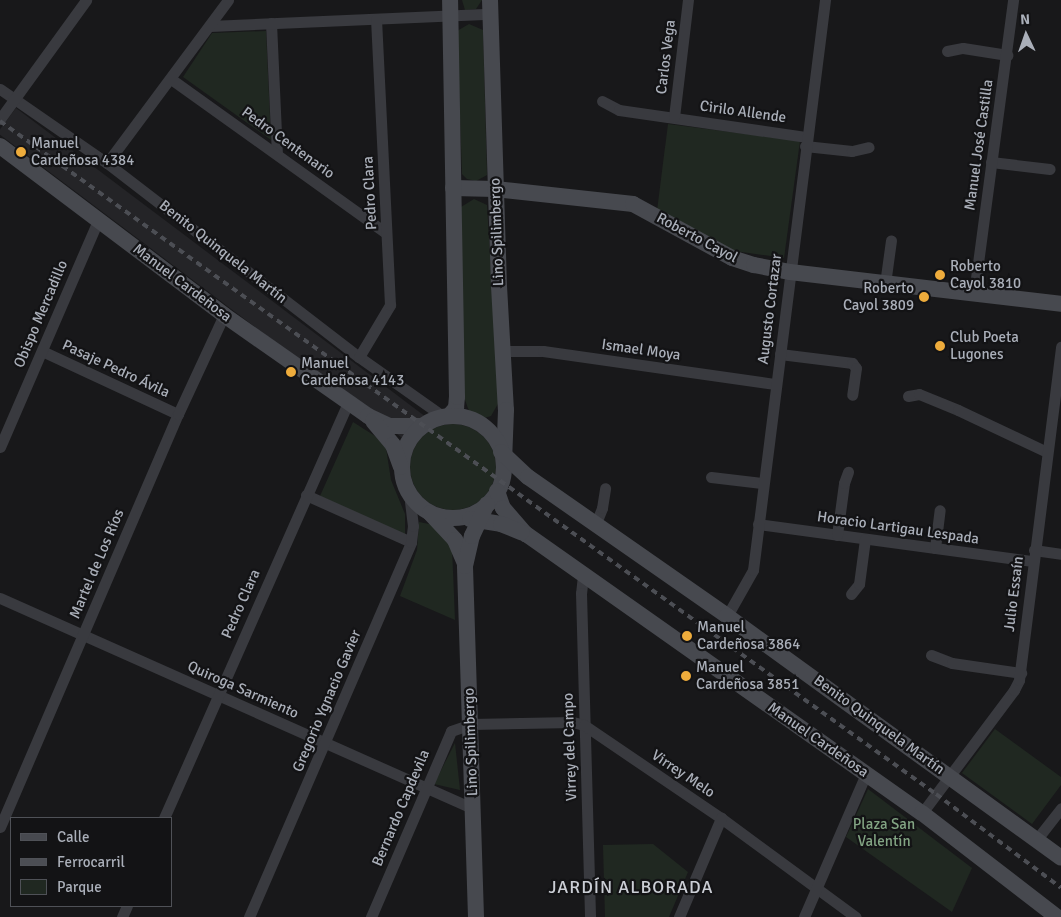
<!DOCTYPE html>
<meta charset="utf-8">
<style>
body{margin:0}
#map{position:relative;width:1061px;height:917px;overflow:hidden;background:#18181a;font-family:Signika,sans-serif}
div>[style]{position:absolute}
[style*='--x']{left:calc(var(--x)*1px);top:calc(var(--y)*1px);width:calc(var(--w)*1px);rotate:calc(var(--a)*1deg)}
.built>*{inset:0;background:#242427;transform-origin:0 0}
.green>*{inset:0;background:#202821}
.round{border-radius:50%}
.street>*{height:11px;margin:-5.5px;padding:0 5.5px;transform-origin:5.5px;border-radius:5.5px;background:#393a3f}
.secondary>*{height:16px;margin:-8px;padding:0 8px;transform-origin:8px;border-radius:8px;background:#47494f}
.secondary>.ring{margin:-8px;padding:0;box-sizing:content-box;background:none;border:16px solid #47494f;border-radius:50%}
.rail>*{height:4px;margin-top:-2px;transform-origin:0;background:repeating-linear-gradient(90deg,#4c4e54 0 6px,transparent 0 11px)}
.dots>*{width:14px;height:14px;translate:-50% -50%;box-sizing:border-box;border:2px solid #131315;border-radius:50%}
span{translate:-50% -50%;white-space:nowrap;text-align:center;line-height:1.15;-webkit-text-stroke:4.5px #131315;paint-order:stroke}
.street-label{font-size:15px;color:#aaafb9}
.poi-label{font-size:15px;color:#aaafb9}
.left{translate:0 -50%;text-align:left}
.right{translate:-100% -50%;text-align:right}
.park-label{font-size:15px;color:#82a483}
.quarter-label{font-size:18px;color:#cbced5;letter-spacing:1px}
.legend{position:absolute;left:10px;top:817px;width:162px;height:90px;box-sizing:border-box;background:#131315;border:1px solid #4f5157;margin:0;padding:6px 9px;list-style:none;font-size:15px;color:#aaafb9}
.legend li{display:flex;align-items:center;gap:10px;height:25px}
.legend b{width:25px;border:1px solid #4f5157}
.north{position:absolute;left:1001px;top:10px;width:50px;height:50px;-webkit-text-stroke:4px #131315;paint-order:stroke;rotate:357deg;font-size:14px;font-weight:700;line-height:20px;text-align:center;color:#aaafb9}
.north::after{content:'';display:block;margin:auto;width:18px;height:22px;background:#aaafb9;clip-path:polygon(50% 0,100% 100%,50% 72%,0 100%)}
</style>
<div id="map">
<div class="built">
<div style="left:16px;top:108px;width:515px;height:31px;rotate:37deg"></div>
</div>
<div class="green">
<div style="clip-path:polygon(462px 0,482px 0,476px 9px,465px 10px)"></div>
<div style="clip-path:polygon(469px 24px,483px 30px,487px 175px,476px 181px,467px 179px,462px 174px,457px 31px)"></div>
<div style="clip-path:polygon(266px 31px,271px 140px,183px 77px,212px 33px)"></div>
<div style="clip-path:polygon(668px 124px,800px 141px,784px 258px,735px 251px,657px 211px)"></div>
<div style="clip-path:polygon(474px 199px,487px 205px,499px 402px,491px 416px,481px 419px,469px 411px,464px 397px,461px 207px)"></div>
<div style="clip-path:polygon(353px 422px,375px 436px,386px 448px,391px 480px,405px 514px,405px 535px,320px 496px)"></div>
<div class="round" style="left:410px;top:424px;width:86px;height:86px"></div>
<div style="clip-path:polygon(419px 522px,434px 525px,452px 547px,455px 620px,400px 596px,417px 550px)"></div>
<div style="clip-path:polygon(995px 729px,1061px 777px,1061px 785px,1032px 824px,962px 773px)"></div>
<div style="clip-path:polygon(455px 743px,460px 790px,434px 784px)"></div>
<div style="clip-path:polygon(868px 789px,972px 868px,952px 912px,846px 837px)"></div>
<div style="clip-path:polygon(653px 844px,688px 872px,669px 917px,605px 917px,603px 845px)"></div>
</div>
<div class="street">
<div style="--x:271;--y:23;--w:130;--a:87.4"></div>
<div style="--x:210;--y:26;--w:280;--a:-2.5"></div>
<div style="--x:947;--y:51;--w:16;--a:-11"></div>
<div style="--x:963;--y:48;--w:45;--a:9"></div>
<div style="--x:171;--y:79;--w:264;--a:35.6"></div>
<div style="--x:0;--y:89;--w:130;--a:34.7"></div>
<div style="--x:107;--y:163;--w:318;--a:37.6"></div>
<div style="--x:359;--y:357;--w:104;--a:35.2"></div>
<div style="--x:602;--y:101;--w:19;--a:28"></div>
<div style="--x:619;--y:110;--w:190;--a:8.2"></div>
<div style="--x:674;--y:117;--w:118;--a:-83.2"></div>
<div style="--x:0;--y:119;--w:147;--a:-54.1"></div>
<div style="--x:805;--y:146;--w:47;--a:6.1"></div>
<div style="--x:852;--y:151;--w:17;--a:-13"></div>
<div style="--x:991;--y:162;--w:59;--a:6.8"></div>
<div style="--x:107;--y:163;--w:203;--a:-53.4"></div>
<div style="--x:885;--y:284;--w:44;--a:-82.2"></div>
<div style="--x:974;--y:293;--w:296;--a:-82.4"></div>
<div style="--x:42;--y:351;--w:150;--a:24.9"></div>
<div style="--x:502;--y:351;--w:41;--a:0"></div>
<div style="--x:543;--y:351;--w:235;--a:8.1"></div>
<div style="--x:780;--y:354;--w:73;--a:7.1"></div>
<div style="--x:852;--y:363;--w:6;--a:51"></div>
<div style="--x:856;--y:368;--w:27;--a:98"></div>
<div style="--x:359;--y:357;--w:61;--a:-59.2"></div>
<div style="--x:390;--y:305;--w:286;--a:-92.8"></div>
<div style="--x:908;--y:396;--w:11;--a:-10"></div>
<div style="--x:919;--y:394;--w:42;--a:22.3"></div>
<div style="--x:958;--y:410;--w:98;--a:25.3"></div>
<div style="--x:0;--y:447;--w:247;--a:-66.6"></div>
<div style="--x:711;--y:477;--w:51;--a:6.7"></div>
<div style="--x:306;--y:495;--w:115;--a:24.1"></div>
<div style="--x:596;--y:523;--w:16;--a:-68"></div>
<div style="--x:602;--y:508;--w:20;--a:-81"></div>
<div style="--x:758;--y:524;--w:277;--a:7.7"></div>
<div style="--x:837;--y:535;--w:52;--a:-82.3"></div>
<div style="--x:844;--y:483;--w:12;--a:-70"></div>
<div style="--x:935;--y:548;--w:38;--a:-83"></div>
<div style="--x:1034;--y:550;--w:27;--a:8"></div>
<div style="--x:583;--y:575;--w:18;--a:96"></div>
<div style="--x:581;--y:593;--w:324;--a:88.4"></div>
<div style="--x:851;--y:594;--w:13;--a:-51"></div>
<div style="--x:859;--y:584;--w:45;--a:-82.4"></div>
<div style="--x:0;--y:598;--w:519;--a:24"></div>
<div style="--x:727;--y:616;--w:53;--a:-60.5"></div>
<div style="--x:753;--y:570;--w:575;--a:-82.8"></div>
<div style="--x:931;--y:655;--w:22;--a:21"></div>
<div style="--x:952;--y:663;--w:70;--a:8.2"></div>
<div style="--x:922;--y:813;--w:154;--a:-53.2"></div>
<div style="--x:1014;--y:690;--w:11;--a:-63"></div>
<div style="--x:1019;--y:680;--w:336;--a:-82.8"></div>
<div style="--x:164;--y:818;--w:455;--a:-66.1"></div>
<div style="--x:0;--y:827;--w:450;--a:-66.7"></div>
<div style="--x:178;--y:414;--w:109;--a:-65.1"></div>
<div style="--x:1037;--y:839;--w:39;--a:-52"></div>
<div style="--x:122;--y:917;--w:12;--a:-66"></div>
<div style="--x:249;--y:917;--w:408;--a:-66.6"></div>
<div style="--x:411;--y:542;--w:16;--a:-83"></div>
<div style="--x:413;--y:526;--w:33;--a:-97"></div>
<div style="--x:371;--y:917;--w:202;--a:-66.7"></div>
<div style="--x:451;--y:731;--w:21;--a:-19"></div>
<div style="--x:471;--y:724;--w:102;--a:-1.1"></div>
<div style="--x:573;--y:722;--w:11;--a:15"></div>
<div style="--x:584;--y:725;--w:166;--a:34.2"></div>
<div style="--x:721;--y:818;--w:167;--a:36.3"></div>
<div style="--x:679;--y:917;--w:108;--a:-67"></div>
<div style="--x:804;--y:917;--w:156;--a:-66.6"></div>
</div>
<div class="secondary">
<div style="--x:490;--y:0;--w:286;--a:88.2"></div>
<div style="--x:499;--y:286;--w:124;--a:86.8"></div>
<div style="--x:506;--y:410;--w:52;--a:92.2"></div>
<div style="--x:0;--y:146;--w:281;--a:37"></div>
<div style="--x:224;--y:315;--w:176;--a:35"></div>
<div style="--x:368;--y:416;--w:23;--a:25"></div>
<div style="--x:389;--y:426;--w:33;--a:0"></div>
<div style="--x:453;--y:188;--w:42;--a:1.4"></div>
<div style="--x:495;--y:189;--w:139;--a:6.2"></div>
<div style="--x:633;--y:204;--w:113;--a:28.6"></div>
<div style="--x:732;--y:258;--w:23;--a:18"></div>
<div style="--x:754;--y:265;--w:37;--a:11"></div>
<div style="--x:790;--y:272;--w:273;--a:6.7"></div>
<div style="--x:449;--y:416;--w:11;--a:-49"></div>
<div style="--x:456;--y:408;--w:11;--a:-85"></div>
<div style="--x:457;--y:397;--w:397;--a:-91"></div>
<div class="ring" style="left:402px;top:416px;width:86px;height:86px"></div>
<div style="--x:373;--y:421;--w:31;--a:50"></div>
<div style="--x:393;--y:445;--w:23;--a:70"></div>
<div style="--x:501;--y:452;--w:37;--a:43"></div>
<div style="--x:528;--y:477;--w:243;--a:34.9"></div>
<div style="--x:727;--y:616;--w:412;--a:35.9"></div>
<div style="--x:497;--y:491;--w:18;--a:71"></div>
<div style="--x:503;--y:508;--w:35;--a:49"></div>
<div style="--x:526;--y:534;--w:484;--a:35.2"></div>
<div style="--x:922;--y:813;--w:170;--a:37.6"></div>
<div style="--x:430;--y:513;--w:37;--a:47"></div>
<div style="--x:455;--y:540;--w:26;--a:67"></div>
<div style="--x:470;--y:519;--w:31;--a:9"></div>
<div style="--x:501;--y:524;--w:22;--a:22"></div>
<div style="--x:476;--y:917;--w:351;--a:-91.8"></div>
<div style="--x:465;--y:566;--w:31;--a:-77"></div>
<div style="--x:472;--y:536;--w:35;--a:-65"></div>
</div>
<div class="rail">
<div style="--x:0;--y:121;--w:1153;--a:35.72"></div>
<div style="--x:936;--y:794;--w:156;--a:36.9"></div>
</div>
<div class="dots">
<div style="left:21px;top:152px;background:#eeac3c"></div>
<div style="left:940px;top:275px;background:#eeac3c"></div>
<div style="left:924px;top:297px;background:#eeac3c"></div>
<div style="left:940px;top:346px;background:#eeac3c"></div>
<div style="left:291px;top:372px;background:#eeac3c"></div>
<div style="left:687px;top:636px;background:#eeac3c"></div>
<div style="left:686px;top:676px;background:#eeac3c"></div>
</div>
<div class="street-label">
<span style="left:666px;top:57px;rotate:-83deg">Carlos Vega</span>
<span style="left:743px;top:112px;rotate:8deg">Cirilo Allende</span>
<span style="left:288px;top:143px;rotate:36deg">Pedro Centenario</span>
<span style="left:979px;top:145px;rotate:-82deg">Manuel José Castilla</span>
<span style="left:370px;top:193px;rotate:-93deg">Pedro Clara</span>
<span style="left:497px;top:232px;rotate:-92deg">Lino Spilimbergo</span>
<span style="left:697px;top:238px;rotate:28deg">Roberto Cayol</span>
<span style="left:223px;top:252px;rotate:38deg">Benito Quinquela Martín</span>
<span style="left:182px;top:283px;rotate:37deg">Manuel Cardeñosa</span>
<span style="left:770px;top:309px;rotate:-83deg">Augusto Cortazar</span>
<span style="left:41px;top:314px;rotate:-67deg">Obispo Mercadillo</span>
<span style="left:641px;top:350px;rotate:8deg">Ismael Moya</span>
<span style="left:116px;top:369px;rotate:25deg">Pasaje Pedro Ávila</span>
<span style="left:898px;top:528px;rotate:8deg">Horacio Lartigau Lespada</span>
<span style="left:97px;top:564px;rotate:-67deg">Martel de Los Ríos</span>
<span style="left:1014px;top:594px;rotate:-83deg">Julio Essaín</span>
<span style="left:241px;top:604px;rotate:-66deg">Pedro Clara</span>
<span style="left:243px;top:690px;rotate:24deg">Quiroga Sarmiento</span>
<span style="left:327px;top:701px;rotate:-67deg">Gregorio Ygnacio Gavier</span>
<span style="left:879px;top:725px;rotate:36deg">Benito Quinquela Martín</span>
<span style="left:818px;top:740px;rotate:35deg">Manuel Cardeñosa</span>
<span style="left:471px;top:742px;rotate:-92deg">Lino Spilimbergo</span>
<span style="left:570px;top:747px;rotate:-92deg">Virrey del Campo</span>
<span style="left:683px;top:774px;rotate:34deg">Virrey Melo</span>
<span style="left:401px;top:808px;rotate:-67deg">Bernardo Capdevila</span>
</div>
<div class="poi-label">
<span class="left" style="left:31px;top:152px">Manuel<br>Cardeñosa 4384</span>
<span class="left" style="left:950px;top:275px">Roberto<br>Cayol 3810</span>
<span class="right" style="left:914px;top:297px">Roberto<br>Cayol 3809</span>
<span class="left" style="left:950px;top:346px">Club Poeta<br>Lugones</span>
<span class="left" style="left:301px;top:372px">Manuel<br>Cardeñosa 4143</span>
<span class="left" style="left:697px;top:636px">Manuel<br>Cardeñosa 3864</span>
<span class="left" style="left:696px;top:676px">Manuel<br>Cardeñosa 3851</span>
</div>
<div class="park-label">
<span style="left:884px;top:833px">Plaza San<br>Valentín</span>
</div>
<div class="quarter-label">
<span style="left:631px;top:887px">JARDÍN ALBORADA</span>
</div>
<ul class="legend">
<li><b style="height:6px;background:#47494f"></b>Calle</li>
<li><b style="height:6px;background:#4c4e54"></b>Ferrocarril</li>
<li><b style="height:14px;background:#202821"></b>Parque</li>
</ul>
<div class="north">N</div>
</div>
